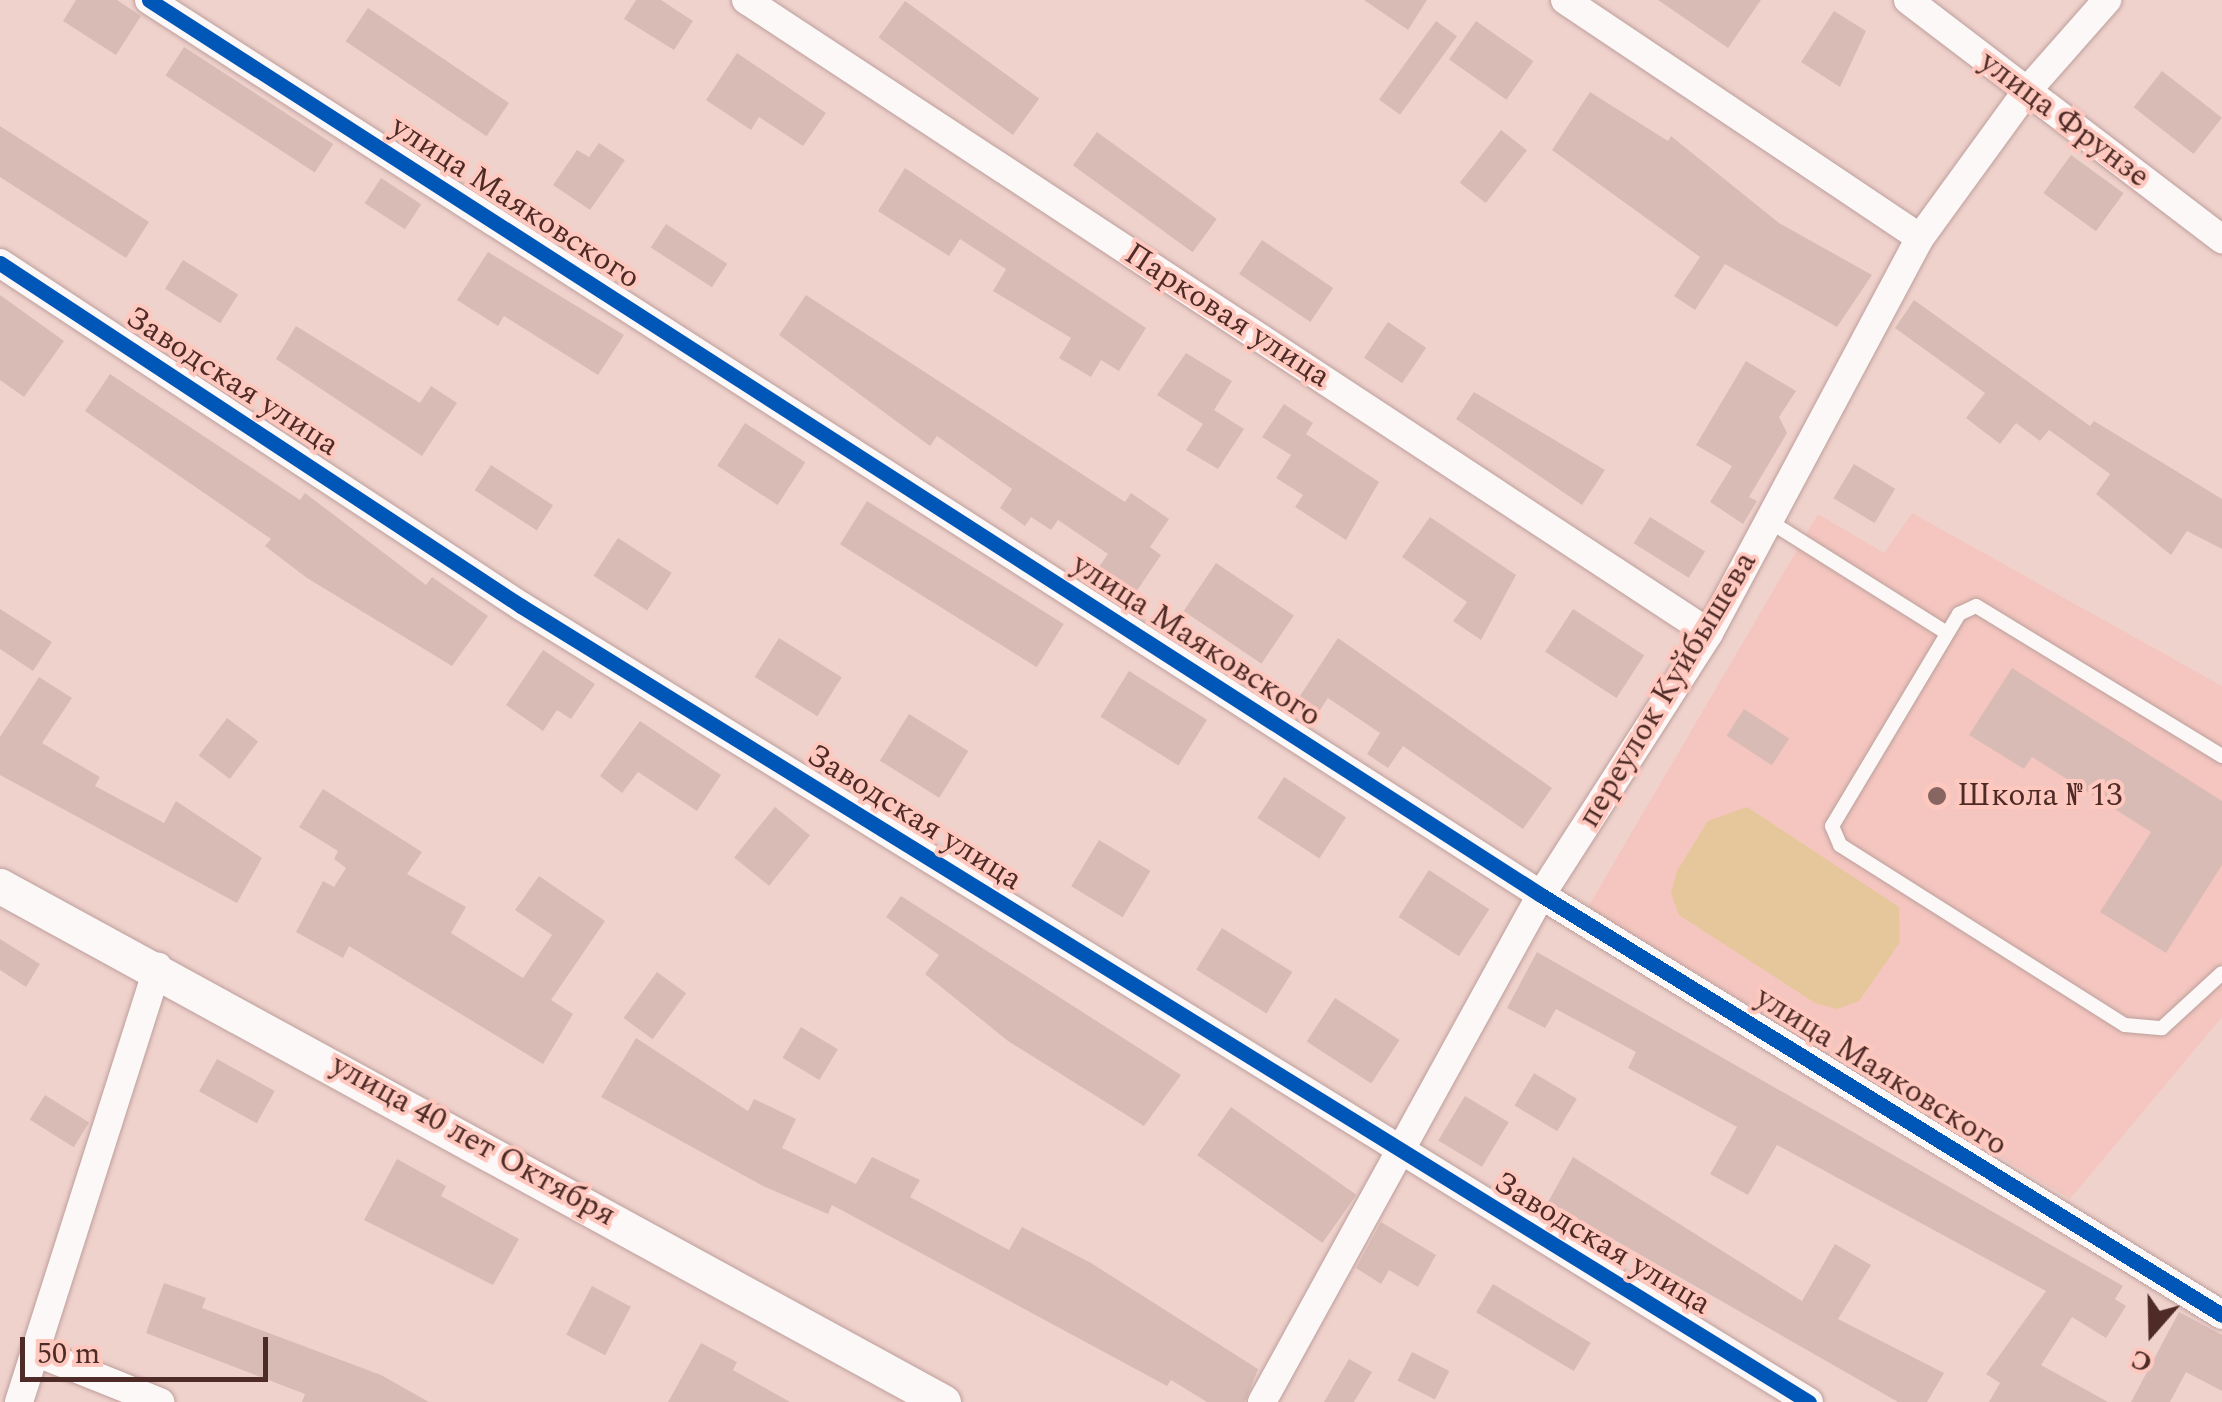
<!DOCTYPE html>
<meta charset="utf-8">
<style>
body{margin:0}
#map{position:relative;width:2222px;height:1402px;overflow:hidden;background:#f0d2cd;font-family:Spectral,serif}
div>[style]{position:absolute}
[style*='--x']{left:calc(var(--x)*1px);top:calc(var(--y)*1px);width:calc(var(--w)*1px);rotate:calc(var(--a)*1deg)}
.built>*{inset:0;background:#f4c6bf}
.green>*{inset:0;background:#e5c79b}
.building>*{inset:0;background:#d9bbb6;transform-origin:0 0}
.roads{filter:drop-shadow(0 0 2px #bc9f9b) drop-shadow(0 0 2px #bc9f9b)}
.service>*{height:14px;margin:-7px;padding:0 7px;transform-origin:7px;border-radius:7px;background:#fdf8f8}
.minor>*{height:28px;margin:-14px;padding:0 14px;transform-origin:14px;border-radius:14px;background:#fdf8f8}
.tertiary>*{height:35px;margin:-17.5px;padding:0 17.5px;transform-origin:17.5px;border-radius:17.5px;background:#fdf8f8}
.cycleway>*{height:15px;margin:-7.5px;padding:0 7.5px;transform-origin:7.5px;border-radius:7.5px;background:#0057b8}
.dots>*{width:28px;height:28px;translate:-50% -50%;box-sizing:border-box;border:5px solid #fec8bf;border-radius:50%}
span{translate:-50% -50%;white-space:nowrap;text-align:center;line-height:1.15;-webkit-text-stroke:8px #fec8bf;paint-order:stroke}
.street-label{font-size:32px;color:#4e2b26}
.poi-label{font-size:32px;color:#4e2b26}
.left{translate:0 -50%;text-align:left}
.north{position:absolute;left:2102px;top:1282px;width:100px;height:100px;-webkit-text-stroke:8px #fec8bf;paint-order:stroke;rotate:200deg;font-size:28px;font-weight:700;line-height:40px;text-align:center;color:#4e2b26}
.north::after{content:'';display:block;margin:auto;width:35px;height:45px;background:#4e2b26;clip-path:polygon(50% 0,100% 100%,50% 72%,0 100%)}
.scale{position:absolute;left:20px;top:1337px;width:248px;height:45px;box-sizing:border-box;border:5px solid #4e2b26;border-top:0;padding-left:12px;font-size:30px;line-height:35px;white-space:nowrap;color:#4e2b26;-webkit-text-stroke:8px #fec8bf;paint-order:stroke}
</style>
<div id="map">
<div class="built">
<div style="clip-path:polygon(1912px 513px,2222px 686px,2222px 1017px,2070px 1199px,1588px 907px,1818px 514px,1884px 553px)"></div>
</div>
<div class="green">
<div style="clip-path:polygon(1747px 807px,1899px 907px,1900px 942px,1859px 1001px,1837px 1009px,1815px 1003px,1679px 915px,1671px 893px,1677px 871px,1708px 821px)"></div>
</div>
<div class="building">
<div style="clip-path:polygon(76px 0,117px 0,141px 16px,116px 55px,63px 21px)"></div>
<div style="clip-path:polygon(636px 0,661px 0,693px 21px,674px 50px,624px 19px)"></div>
<div style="clip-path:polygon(1364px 0,1427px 0,1408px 30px)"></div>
<div style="clip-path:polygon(1658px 0,1761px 0,1728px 48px)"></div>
<div style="left:905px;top:1px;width:166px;height:45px;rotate:36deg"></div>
<div style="left:368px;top:8px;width:170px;height:40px;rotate:34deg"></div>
<div style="clip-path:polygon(1834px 11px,1866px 31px,1840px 87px,1801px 62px)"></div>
<div style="left:1436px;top:21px;width:26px;height:97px;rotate:36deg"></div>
<div style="left:1476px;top:21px;width:70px;height:47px;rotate:35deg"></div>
<div style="left:184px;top:47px;width:178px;height:34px;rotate:33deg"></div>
<div style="clip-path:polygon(737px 53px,826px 113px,803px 146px,759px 117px,751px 130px,706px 100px)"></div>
<div style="left:2162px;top:71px;width:76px;height:46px;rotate:38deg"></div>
<div style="clip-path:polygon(1590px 92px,1668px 141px,1671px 136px,1779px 223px,1872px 275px,1837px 327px,1725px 264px,1695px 310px,1674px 296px,1700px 257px,1552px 150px)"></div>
<div style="clip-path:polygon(0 126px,149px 222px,126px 258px,0 177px)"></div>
<div style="left:1501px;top:130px;width:33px;height:67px;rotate:38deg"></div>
<div style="left:1097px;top:132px;width:148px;height:41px;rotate:36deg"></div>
<div style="clip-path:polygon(599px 143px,625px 160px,590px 210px,553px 185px,577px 150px,589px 157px)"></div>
<div style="left:2071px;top:155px;width:65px;height:47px;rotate:36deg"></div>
<div style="clip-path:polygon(905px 168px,1146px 328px,1119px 371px,1101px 360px,1091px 377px,1059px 358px,1071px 338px,993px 291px,1006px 269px,960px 239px,949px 256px,878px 211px)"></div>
<div style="left:381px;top:178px;width:48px;height:30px;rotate:33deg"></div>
<div style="left:666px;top:224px;width:73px;height:28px;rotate:33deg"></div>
<div style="left:1262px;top:240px;width:86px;height:41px;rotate:34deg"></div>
<div style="clip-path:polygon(488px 252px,624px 335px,598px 375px,504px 316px,498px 326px,457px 300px)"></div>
<div style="left:183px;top:260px;width:65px;height:34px;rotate:32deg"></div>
<div style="clip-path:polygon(0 295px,64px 341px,24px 397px,0 380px)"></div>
<div style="clip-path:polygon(806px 295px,1125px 502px,1131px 493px,1169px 519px,1150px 547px,1161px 555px,1136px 592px,1099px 567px,1108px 554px,1058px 520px,1051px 530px,1031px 517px,1025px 526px,1000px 508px,1012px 489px,937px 436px,930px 446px,779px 335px)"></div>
<div style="clip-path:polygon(1914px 300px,2090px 426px,2094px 421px,2222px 499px,2222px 549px,2187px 531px,2171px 555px,2096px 494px,2110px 474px,2049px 430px,2040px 441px,2016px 423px,2000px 444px,1966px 418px,1985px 393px,1895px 328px)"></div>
<div style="left:1388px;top:322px;width:46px;height:43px;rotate:34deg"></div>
<div style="clip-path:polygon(296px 326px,420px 403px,431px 386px,457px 403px,422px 456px,276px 359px)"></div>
<div style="clip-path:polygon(1186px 353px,1232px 381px,1214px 410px,1244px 429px,1218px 469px,1186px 450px,1203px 424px,1157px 395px)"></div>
<div style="clip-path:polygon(1746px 361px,1796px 391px,1779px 417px,1787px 433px,1749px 497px,1757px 501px,1743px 524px,1710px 502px,1732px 466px,1696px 445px)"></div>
<div style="clip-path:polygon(110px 374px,300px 500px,305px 493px,426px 585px,432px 577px,488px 616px,452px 666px,307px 578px,265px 546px,271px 539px,85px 411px)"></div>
<div style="clip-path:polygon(1474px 392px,1605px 470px,1582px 505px,1456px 419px)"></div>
<div style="clip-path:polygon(1284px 404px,1313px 423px,1306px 434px,1379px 482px,1346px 540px,1295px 507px,1303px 495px,1276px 478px,1291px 455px,1262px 437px)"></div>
<div style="left:745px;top:423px;width:72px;height:51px;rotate:33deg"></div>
<div style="left:1854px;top:464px;width:48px;height:40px;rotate:31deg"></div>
<div style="left:491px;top:465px;width:74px;height:30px;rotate:33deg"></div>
<div style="left:867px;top:501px;width:232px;height:51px;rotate:32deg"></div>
<div style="clip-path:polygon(1430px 517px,1516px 575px,1481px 640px,1453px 621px,1467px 602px,1402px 557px)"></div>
<div style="left:1650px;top:517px;width:65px;height:31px;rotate:32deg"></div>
<div style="left:618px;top:538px;width:64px;height:45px;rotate:33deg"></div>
<div style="left:1216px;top:563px;width:94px;height:58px;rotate:34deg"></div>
<div style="clip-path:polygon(0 609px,52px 642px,33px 671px,0 649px)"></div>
<div style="left:1573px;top:609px;width:85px;height:51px;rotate:33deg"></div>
<div style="left:779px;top:638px;width:74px;height:46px;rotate:32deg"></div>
<div style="clip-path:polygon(1338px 638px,1552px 788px,1523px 829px,1403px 746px,1388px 768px,1367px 754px,1380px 733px,1328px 698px,1314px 719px,1294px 705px)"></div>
<div style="clip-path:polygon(543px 650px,595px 684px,571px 719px,557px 710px,543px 731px,506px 705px)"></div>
<div style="clip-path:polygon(2012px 668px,2222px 801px,2222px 865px,2166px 953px,2100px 912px,2151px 832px,2032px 757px,2024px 769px,1969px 735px)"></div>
<div style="left:1129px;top:671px;width:92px;height:54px;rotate:32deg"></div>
<div style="clip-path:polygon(39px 677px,72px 698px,42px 743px,100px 777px,95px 786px,164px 823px,176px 801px,262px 858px,237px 903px,0 775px,0 737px)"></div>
<div style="left:1744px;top:709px;width:54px;height:32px;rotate:33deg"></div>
<div style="left:909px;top:714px;width:70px;height:55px;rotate:32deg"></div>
<div style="left:227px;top:718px;width:39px;height:47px;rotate:37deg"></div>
<div style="clip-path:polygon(640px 721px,721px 775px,697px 811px,638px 772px,622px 793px,600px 776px)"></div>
<div style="left:1284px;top:777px;width:74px;height:49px;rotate:33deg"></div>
<div style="clip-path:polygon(323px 789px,422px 852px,407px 874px,466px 907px,451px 933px,523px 978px,552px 935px,515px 910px,539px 876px,605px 921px,551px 1000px,573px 1014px,543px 1064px,349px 946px,343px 958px,296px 932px,323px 881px,334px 887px,346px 868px,334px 859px,338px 851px,299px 827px)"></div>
<div style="left:775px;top:807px;width:45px;height:65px;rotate:39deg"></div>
<div style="left:1099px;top:840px;width:60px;height:54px;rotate:31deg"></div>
<div style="left:1429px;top:870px;width:72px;height:56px;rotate:33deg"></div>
<div style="clip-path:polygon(901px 896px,1181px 1075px,1144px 1126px,1008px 1041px,925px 974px,939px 955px,886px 917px)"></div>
<div style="left:1222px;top:928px;width:83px;height:49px;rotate:32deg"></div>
<div style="clip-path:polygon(0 939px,40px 964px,26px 987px,0 970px)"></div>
<div style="clip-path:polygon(1537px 952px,2123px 1286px,2115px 1299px,2126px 1306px,2106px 1338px,2072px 1317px,2041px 1365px,2108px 1402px,1989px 1402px,2000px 1383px,1986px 1374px,2046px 1291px,1777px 1145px,1748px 1195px,1710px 1174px,1737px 1127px,1628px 1068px,1636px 1052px,1556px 1009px,1545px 1028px,1507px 1008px)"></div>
<div style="left:657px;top:972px;width:36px;height:57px;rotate:36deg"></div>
<div style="left:1335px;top:998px;width:77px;height:52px;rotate:33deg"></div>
<div style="left:801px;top:1027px;width:43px;height:36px;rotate:31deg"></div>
<div style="clip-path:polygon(636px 1038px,748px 1111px,754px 1099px,796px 1119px,782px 1148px,856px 1184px,872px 1157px,920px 1180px,910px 1197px,1009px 1250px,1022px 1227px,1091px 1263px,1258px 1369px,1245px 1402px,1207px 1402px,1171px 1380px,1167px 1386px,832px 1205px,828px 1214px,763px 1186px,601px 1097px)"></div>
<div style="left:217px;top:1059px;width:66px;height:37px;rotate:29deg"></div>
<div style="left:1534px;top:1073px;width:50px;height:38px;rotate:31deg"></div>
<div style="left:45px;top:1095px;width:52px;height:29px;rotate:32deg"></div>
<div style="left:1465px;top:1096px;width:51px;height:52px;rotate:31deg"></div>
<div style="left:1231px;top:1107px;width:153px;height:59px;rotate:35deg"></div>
<div style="clip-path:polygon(1573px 1157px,1802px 1301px,1835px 1244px,1871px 1265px,1838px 1319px,1944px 1373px,1927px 1402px,1898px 1402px,1548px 1202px)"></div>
<div style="clip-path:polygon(397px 1159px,446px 1186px,441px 1196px,519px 1239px,493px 1285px,364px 1220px)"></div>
<div style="clip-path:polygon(1381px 1222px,1436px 1255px,1418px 1287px,1389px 1270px,1381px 1284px,1356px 1268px)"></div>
<div style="clip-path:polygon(164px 1283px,206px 1298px,202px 1308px,381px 1375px,429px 1402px,302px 1402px,305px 1394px,146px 1333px)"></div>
<div style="left:1493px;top:1284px;width:114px;height:33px;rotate:31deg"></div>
<div style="left:592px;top:1286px;width:44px;height:55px;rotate:28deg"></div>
<div style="clip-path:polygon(2179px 1312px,2222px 1335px,2222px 1391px,2186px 1372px,2170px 1402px,2131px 1402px)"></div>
<div style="clip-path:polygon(701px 1343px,737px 1362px,733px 1370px,790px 1402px,668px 1402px)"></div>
<div style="left:1412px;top:1352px;width:42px;height:32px;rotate:27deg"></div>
<div style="clip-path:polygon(1349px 1359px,1372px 1372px,1354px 1402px,1324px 1402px)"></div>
</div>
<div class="roads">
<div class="service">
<div style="--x:1769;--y:521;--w:210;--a:32.2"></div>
<div style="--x:2222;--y:756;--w:288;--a:-148.6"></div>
<div style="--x:1976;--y:606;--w:19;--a:155"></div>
<div style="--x:1959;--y:614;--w:247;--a:120.9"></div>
<div style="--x:1832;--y:826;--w:21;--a:67"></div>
<div style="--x:1840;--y:845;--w:337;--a:32.3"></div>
<div style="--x:2125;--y:1025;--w:37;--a:5"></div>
<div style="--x:2162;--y:1028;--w:81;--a:-42.5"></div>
</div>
<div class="minor">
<div style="--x:149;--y:0;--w:1655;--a:32.74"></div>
<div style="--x:1541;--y:895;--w:800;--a:31.66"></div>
<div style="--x:746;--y:0;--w:1152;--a:33.32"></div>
<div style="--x:1565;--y:0;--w:427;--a:33.8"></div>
<div style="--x:1908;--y:0;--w:395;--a:37.3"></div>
<div style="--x:0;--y:263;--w:624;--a:33.36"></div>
<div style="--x:521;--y:606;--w:1514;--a:31.72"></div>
<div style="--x:35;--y:1352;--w:135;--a:21.8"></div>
<div style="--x:19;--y:1402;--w:457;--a:-72.3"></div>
<div style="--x:1262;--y:1402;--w:579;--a:-61.18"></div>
<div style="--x:1541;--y:895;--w:311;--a:-57.3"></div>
<div style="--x:1709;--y:633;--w:448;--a:-61.9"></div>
<div style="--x:1920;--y:238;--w:180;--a:-54"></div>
<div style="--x:2026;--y:92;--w:123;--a:-48.6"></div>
</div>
<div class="tertiary">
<div style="--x:0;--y:886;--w:1075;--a:28.69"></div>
</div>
</div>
<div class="cycleway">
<div style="--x:149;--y:0;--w:1655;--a:32.74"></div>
<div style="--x:1541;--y:895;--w:800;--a:31.66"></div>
<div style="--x:0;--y:263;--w:624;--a:33.36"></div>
<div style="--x:521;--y:606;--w:1514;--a:31.72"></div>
</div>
<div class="dots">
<div style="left:1937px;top:796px;background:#876560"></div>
</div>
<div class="street-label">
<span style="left:2064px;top:120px;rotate:37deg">улица Фрунзе</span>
<span style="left:515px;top:203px;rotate:33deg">улица Маяковского</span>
<span style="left:1227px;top:316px;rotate:33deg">Парковая улица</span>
<span style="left:232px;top:382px;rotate:33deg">Заводская улица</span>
<span style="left:1196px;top:641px;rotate:33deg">улица Маяковского</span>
<span style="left:1668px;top:690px;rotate:-59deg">переулок Куйбышева</span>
<span style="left:914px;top:818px;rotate:32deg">Заводская улица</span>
<span style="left:1881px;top:1072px;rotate:32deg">улица Маяковского</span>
<span style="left:473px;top:1141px;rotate:29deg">улица 40 лет Октября</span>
<span style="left:1602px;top:1244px;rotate:31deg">Заводская улица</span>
</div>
<div class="poi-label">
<span class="left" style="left:1957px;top:796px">Школа № 13</span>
</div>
<div class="north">С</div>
<div class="scale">50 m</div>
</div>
